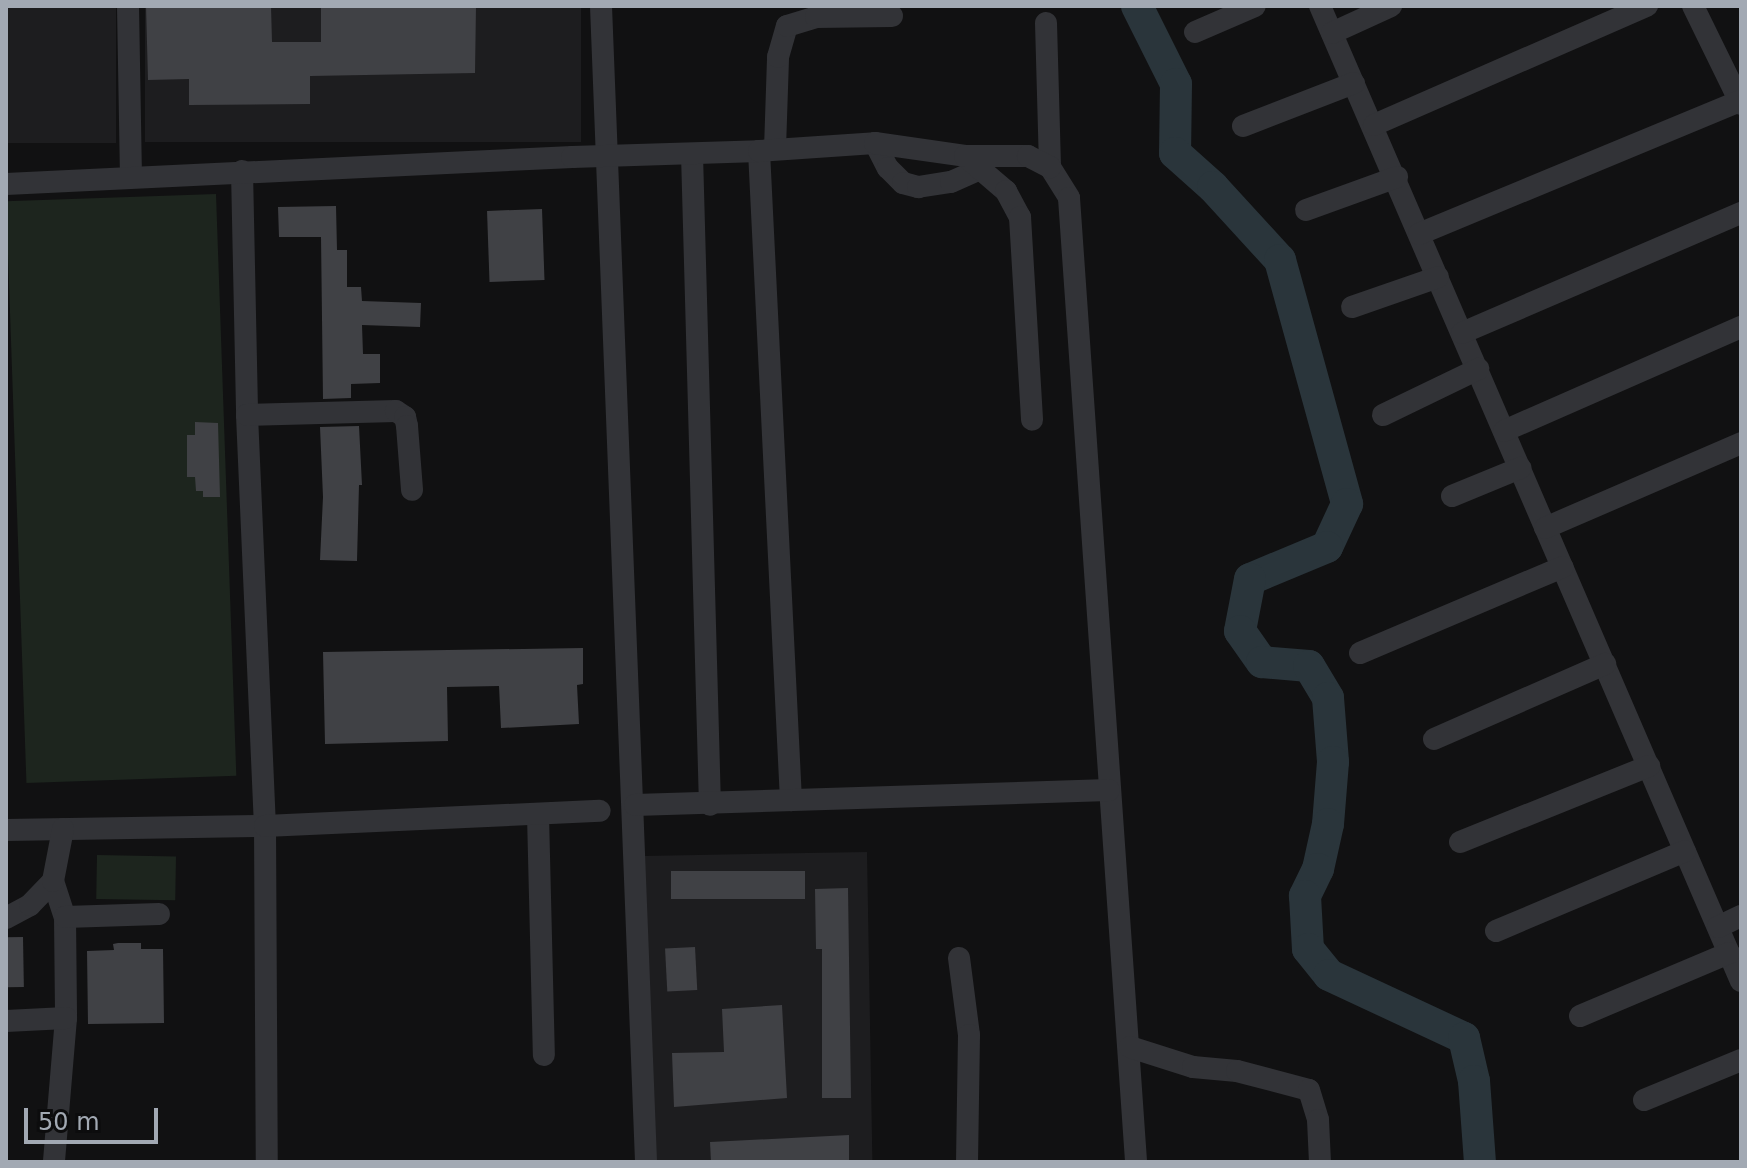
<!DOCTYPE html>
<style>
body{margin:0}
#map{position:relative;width:1747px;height:1168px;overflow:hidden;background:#111112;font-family:"DejaVu Sans",sans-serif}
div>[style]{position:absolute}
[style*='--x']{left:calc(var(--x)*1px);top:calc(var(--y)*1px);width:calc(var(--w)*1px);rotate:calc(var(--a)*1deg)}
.built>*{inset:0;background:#1d1d1f;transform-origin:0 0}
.green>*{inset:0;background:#1d251e;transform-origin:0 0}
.river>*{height:32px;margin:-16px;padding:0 16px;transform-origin:16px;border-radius:16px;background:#2a353b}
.building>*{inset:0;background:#404145;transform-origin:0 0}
.minor>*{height:22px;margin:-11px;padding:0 11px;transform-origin:11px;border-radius:11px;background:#323337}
span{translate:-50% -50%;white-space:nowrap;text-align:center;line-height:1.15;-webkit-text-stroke:6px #0c0c0d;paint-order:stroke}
.frame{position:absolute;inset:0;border:8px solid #a2a9b3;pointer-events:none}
.scale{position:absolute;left:24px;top:1108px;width:134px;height:36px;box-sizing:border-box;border:4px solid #a2a9b3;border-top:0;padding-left:10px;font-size:24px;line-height:28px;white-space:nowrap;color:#a2a9b3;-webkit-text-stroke:6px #0c0c0d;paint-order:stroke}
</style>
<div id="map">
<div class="built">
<div style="left:6px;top:6px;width:110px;height:137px"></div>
<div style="left:145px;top:6px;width:436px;height:136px"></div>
<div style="left:867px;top:852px;width:310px;height:223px;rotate:89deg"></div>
</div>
<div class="green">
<div style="left:216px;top:194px;width:582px;height:210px;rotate:88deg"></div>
<div style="left:97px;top:855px;width:79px;height:44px;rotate:1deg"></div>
</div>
<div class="river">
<div style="--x:1137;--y:6;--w:87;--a:63.4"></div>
<div style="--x:1176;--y:84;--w:69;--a:90.8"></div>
<div style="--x:1175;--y:153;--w:51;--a:41.8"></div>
<div style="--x:1213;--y:187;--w:99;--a:47.5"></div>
<div style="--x:1280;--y:260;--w:253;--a:74.6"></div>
<div style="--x:1347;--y:504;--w:47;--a:114.9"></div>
<div style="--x:1327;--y:547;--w:83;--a:157.4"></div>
<div style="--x:1250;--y:579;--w:53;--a:100.9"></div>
<div style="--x:1240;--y:631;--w:38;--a:55"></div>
<div style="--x:1262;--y:662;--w:47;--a:4.9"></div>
<div style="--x:1309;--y:666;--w:37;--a:59"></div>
<div style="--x:1328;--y:698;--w:64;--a:85.5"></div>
<div style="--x:1333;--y:762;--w:62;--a:94.6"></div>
<div style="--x:1328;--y:824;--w:46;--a:102.5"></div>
<div style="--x:1318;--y:869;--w:30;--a:116"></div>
<div style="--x:1305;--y:896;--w:53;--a:86.8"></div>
<div style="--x:1308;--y:949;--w:33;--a:51"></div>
<div style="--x:1329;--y:975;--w:149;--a:25"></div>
<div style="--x:1464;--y:1038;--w:44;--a:76.9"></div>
<div style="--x:1474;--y:1081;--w:81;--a:85.8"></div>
</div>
<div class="building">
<div style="clip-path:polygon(146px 6px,271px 6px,272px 42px,321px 42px,321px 8px,476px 6px,475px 73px,310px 76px,310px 104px,189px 105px,189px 79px,148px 80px)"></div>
<div style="clip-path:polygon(336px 206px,337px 250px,347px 250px,347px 287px,361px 287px,362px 301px,421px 303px,420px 327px,362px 325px,363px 354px,380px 354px,380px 383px,351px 384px,351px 398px,323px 399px,321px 237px,279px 237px,278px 207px)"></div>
<div style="left:542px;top:209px;width:71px;height:55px;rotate:88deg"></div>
<div style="clip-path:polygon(195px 422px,218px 423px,220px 497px,203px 497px,203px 491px,196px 491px,195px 477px,187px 477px,187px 435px,195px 435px)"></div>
<div style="clip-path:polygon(359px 426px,362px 485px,359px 485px,357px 561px,320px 560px,323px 497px,320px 427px)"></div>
<div style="clip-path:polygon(583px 648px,583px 684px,577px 685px,579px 724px,501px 728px,499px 686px,447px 687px,448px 741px,325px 744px,323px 652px)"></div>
<div style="left:805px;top:871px;width:28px;height:134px;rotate:90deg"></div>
<div style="clip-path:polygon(848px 888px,851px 1098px,822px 1098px,822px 949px,816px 949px,815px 889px)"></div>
<div style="left:23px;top:937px;width:50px;height:17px;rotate:89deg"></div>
<div style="clip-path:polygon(118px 943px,141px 943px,141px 949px,163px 949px,164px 1023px,88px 1024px,87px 951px,114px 950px,113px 944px)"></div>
<div style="left:695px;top:947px;width:43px;height:30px;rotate:87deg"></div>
<div style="clip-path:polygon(782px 1005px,787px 1098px,674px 1107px,672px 1053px,724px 1052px,722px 1009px)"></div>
<div style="clip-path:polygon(849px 1135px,849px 1161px,711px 1162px,710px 1142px)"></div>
</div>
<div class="minor">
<div style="--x:128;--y:6;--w:171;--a:89"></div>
<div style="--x:601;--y:6;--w:1157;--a:87.77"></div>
<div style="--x:1320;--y:6;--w:1062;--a:66.65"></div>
<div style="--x:1693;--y:6;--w:109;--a:63.9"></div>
<div style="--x:1046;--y:23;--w:144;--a:88.4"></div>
<div style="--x:1050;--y:167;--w:36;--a:58"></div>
<div style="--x:1069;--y:198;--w:966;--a:86.02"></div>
<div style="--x:1195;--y:32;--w:65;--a:-23.4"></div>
<div style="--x:1332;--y:33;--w:65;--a:-24.6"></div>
<div style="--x:1374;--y:125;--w:298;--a:-23.6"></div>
<div style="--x:1243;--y:126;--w:119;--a:-21.2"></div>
<div style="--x:875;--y:143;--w:28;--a:63"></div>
<div style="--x:888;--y:168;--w:21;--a:45"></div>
<div style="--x:903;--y:183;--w:16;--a:15"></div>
<div style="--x:918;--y:187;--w:33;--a:-9"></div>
<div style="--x:951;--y:182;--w:32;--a:-24"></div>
<div style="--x:775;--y:149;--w:92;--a:-88.1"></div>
<div style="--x:778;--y:57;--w:32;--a:-74"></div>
<div style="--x:787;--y:26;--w:30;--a:-17"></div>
<div style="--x:816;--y:17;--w:76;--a:-0.8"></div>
<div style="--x:759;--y:151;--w:650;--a:87.18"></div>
<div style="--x:692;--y:154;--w:651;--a:88.42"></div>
<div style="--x:965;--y:156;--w:54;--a:40.5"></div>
<div style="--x:1006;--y:191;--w:30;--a:62"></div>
<div style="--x:1020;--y:217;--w:203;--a:86.6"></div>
<div style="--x:242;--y:171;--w:244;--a:88.8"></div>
<div style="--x:247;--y:415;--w:411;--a:87.5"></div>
<div style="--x:265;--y:826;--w:336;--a:89.7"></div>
<div style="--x:6;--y:184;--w:567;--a:-2.73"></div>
<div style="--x:572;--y:157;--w:187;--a:-1.8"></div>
<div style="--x:759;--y:151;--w:116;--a:-3.9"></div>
<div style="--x:875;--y:143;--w:91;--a:8.2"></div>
<div style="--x:965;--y:156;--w:63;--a:0"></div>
<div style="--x:1028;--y:156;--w:25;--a:27"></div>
<div style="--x:1306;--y:210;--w:97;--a:-19.9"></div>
<div style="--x:1419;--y:234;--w:347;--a:-22.5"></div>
<div style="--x:1352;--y:307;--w:91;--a:-19.2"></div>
<div style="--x:1462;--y:333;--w:304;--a:-23.3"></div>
<div style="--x:247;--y:415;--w:149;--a:-1.5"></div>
<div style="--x:396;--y:411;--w:11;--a:34"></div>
<div style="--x:405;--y:417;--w:9;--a:77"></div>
<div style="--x:407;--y:426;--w:64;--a:85.5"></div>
<div style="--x:1383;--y:415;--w:106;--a:-25.8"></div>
<div style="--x:1504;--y:431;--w:259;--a:-23.7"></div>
<div style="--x:1452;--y:496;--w:74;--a:-22.4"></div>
<div style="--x:1545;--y:528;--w:214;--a:-23.4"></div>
<div style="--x:1360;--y:653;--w:220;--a:-23"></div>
<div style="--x:1434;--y:739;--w:187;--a:-23.7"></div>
<div style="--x:635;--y:805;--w:474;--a:-1.8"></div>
<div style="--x:538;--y:815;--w:240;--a:88.6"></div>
<div style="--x:6;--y:830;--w:259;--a:-0.9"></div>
<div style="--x:265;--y:826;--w:335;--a:-2.6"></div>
<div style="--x:1460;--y:842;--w:204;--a:-21.9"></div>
<div style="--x:53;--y:881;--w:38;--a:72"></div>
<div style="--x:65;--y:917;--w:101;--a:89.4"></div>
<div style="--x:66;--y:1018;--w:144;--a:94.8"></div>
<div style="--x:65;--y:917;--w:94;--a:-1.8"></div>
<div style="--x:6;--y:918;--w:27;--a:-28"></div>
<div style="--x:30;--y:905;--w:33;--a:-46"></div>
<div style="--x:53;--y:881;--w:53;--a:-79.1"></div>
<div style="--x:1718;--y:927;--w:25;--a:-26"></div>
<div style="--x:1496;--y:931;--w:205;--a:-22.9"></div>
<div style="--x:959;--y:958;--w:78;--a:82.6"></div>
<div style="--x:969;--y:1035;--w:127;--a:90.9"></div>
<div style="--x:1580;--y:1016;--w:162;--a:-22.9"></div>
<div style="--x:6;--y:1021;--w:60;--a:-2.9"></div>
<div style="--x:1130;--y:1047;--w:66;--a:17.6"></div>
<div style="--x:1193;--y:1067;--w:44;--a:5.2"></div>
<div style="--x:1237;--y:1071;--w:74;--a:14.8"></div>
<div style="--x:1309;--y:1090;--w:31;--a:73"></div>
<div style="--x:1318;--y:1120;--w:42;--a:87.3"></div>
<div style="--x:1644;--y:1100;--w:105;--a:-22.4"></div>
</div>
<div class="frame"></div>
<div class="scale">50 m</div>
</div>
